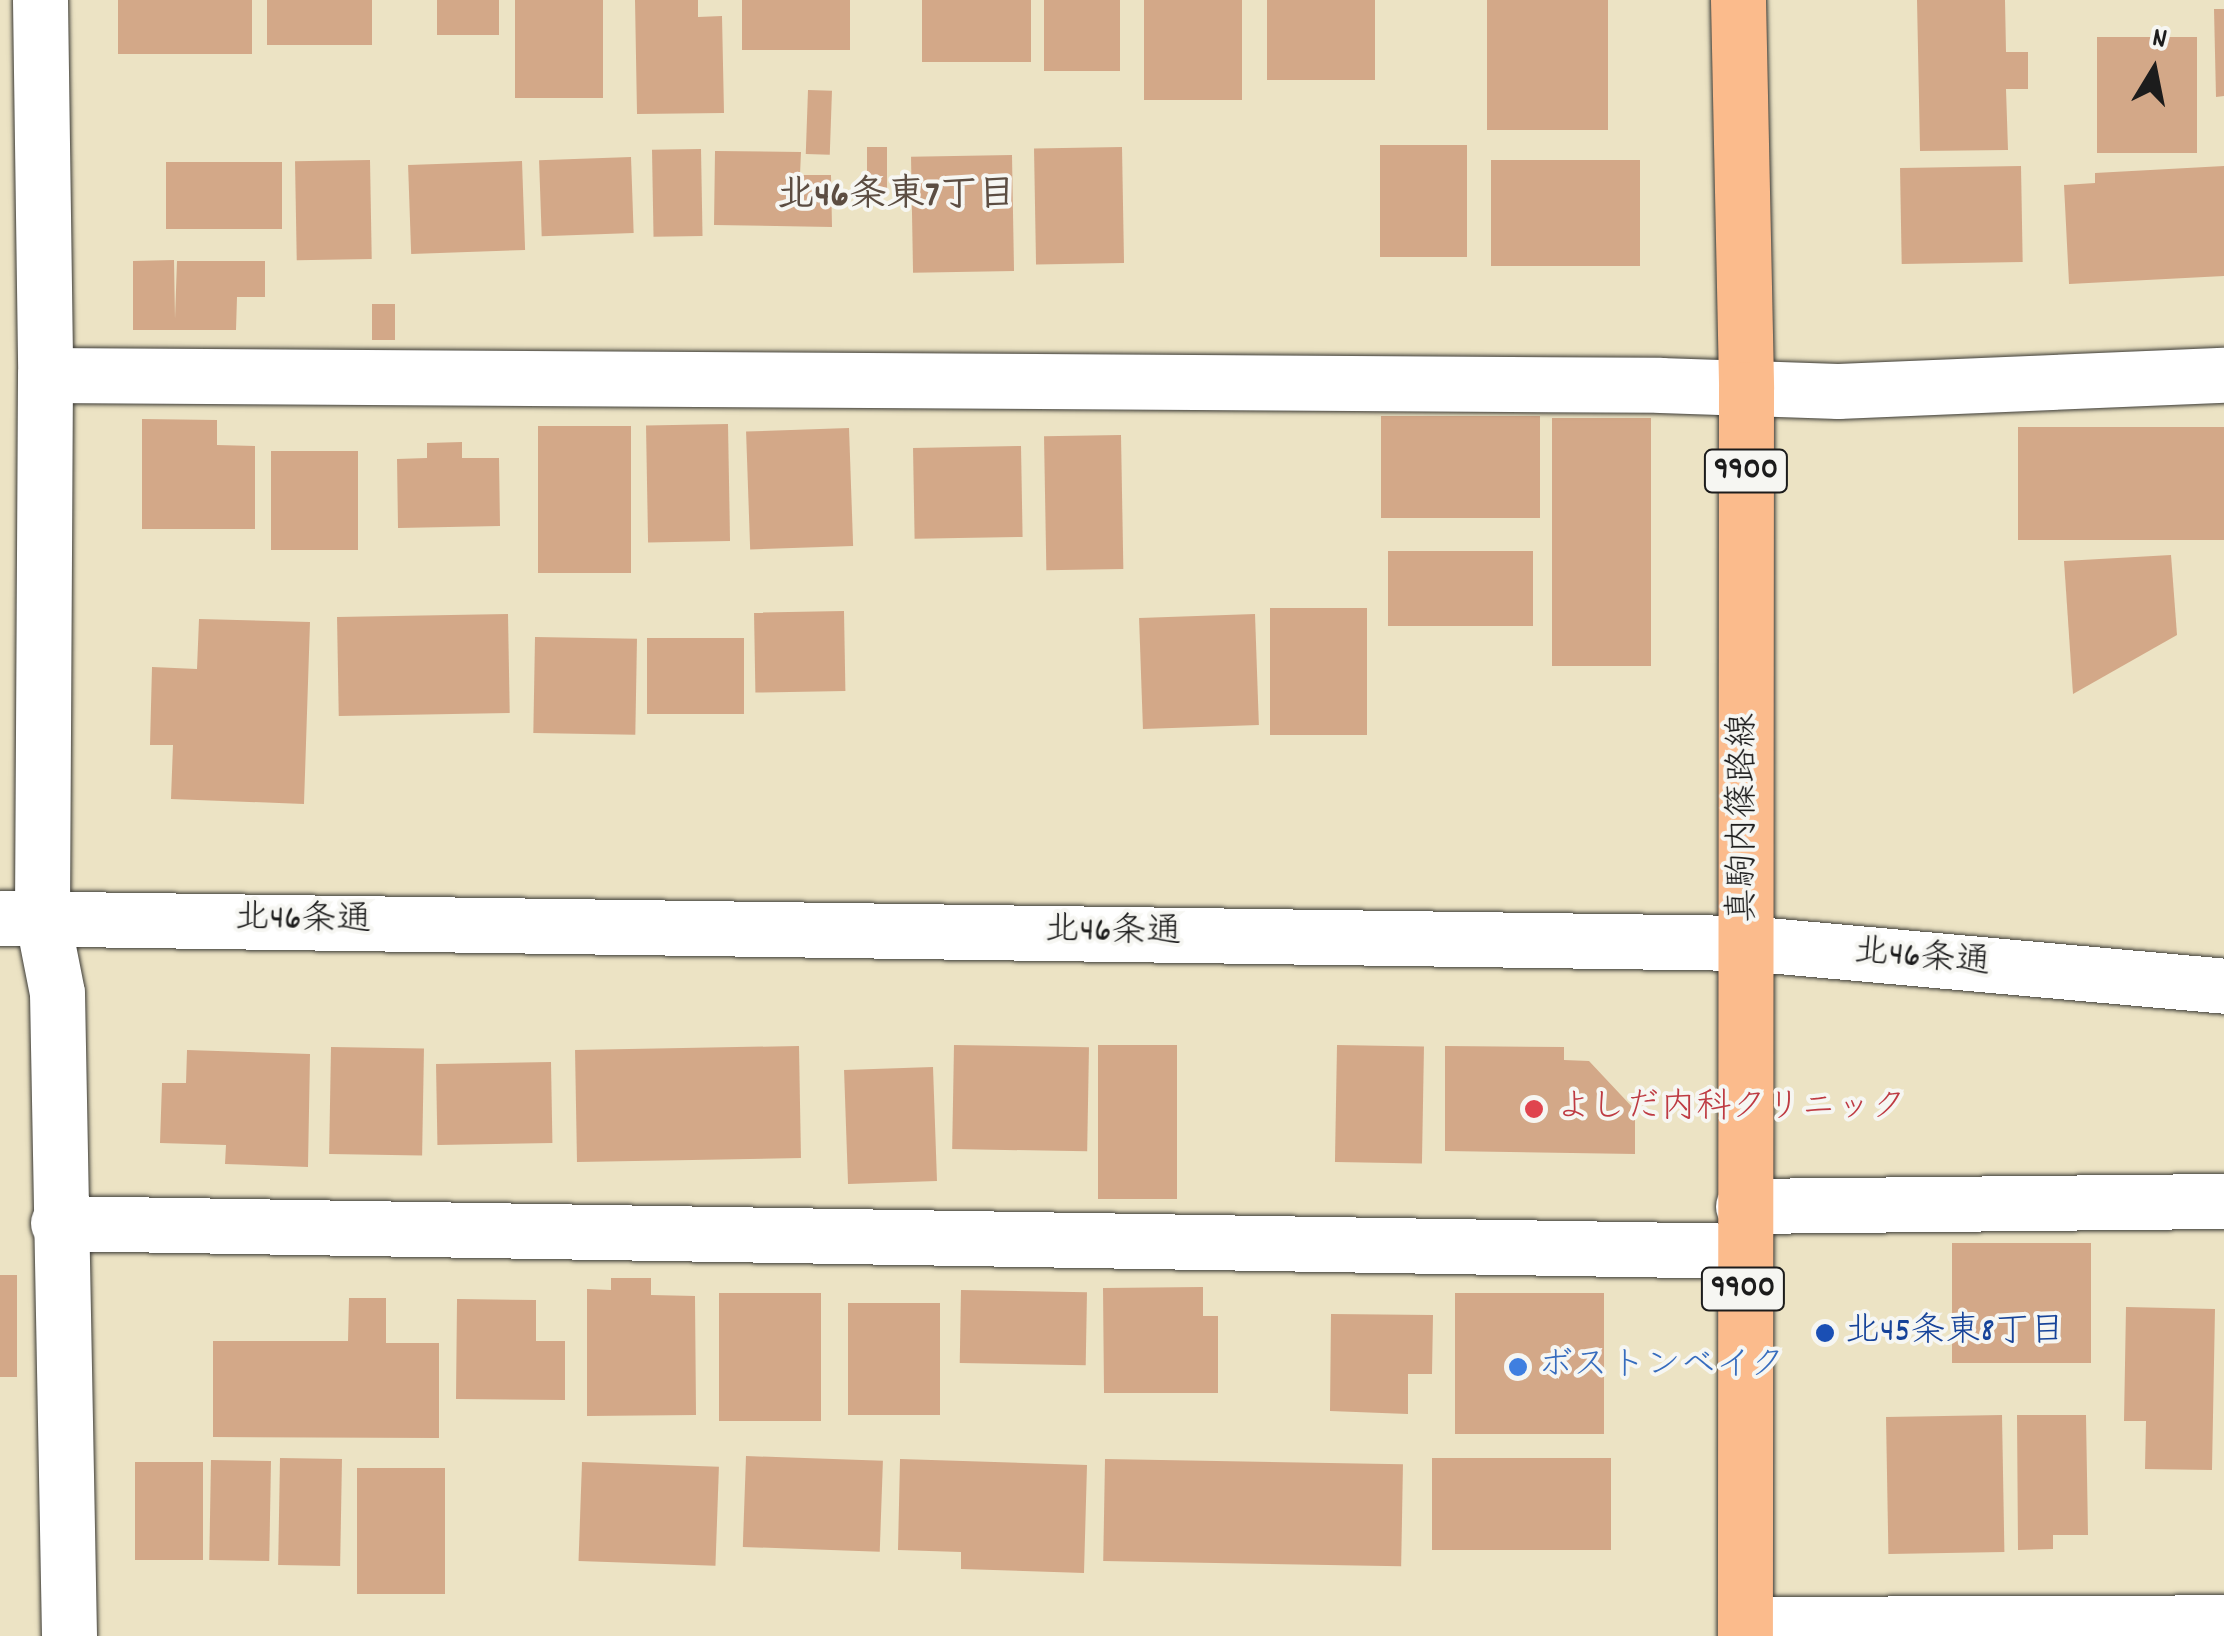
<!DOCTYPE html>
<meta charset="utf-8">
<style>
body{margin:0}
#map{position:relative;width:2224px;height:1636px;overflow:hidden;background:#ece3c4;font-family:Dekko,"Klee One",sans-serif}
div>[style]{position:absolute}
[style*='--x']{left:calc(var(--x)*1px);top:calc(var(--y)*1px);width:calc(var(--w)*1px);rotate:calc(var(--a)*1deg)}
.building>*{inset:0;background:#d3a888;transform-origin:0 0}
.roads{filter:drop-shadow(0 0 2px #3b3a35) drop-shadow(0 0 2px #3b3a35)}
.minor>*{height:55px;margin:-27.5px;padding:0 27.5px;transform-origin:27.5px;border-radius:27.5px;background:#fff}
.tertiary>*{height:55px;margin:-27.5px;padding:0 27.5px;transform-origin:27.5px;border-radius:27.5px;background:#fff}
.primary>*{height:55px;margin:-27.5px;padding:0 27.5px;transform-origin:27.5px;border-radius:27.5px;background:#fbbb8c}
.dots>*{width:28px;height:28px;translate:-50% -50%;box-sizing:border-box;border:5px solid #f6f6f2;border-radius:50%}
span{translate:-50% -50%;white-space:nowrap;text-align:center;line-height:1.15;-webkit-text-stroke:8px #f6f6f2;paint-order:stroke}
.shield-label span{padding:2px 8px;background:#f6f6f2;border:2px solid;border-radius:8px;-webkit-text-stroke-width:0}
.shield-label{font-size:32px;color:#1c1c1c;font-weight:700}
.street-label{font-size:35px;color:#1c1c1c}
.health-label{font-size:35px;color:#be3a42}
.left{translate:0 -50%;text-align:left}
.transit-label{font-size:35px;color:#164399}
.shop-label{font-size:35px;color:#366cbe}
.neighbourhood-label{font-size:38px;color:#5c4d42;font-weight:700}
.north{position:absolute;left:2104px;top:20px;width:100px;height:100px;-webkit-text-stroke:8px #f6f6f2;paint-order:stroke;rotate:10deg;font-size:28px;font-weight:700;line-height:40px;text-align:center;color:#1c1c1c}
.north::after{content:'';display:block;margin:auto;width:35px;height:45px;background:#1c1c1c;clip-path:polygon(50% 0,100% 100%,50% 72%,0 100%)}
</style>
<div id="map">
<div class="building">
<div style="left:118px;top:0;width:134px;height:54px"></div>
<div style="left:267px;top:0;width:105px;height:45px"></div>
<div style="left:437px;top:0;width:62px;height:35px"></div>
<div style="left:515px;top:0;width:88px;height:98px"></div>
<div style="clip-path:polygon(635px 0,698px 0,698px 17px,722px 16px,724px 113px,637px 114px)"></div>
<div style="left:742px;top:0;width:108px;height:50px"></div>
<div style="left:922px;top:0;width:109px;height:62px"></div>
<div style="left:1044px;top:0;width:76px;height:71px"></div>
<div style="left:1144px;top:0;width:98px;height:100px"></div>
<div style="left:1267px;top:0;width:108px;height:80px"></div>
<div style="left:1487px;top:0;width:121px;height:130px"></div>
<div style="clip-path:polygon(1917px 0,2005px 0,2006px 52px,2028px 52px,2028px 89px,2006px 89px,2008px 150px,1920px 151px)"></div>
<div style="clip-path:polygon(2214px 9px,2224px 9px,2224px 96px,2216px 97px)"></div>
<div style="left:2097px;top:37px;width:100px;height:116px"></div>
<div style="left:808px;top:90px;width:24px;height:64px;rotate:2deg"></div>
<div style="left:1380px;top:145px;width:87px;height:112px"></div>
<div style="left:867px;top:147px;width:20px;height:46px"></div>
<div style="left:1122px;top:147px;width:116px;height:88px;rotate:89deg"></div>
<div style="left:701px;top:149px;width:87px;height:49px;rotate:89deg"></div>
<div style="clip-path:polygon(715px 151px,801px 152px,800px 175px,831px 175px,832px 227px,714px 225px)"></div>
<div style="left:1012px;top:155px;width:116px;height:101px;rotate:89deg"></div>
<div style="left:631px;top:157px;width:76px;height:92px;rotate:88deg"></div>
<div style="left:370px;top:160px;width:99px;height:75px;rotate:89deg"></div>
<div style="left:1491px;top:160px;width:149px;height:106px"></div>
<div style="left:522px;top:161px;width:89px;height:114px;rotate:88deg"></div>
<div style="left:166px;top:162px;width:116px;height:67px"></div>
<div style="left:2021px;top:166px;width:96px;height:121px;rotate:89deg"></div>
<div style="clip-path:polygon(2224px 166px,2224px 276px,2069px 284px,2064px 185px,2095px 183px,2095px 173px)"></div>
<div style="clip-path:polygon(174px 260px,175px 319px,177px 261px,265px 261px,265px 297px,237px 297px,236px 330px,133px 330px,133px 261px)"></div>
<div style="left:372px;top:304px;width:23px;height:36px"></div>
<div style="left:1381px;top:416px;width:159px;height:102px"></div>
<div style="left:1552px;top:418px;width:99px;height:248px"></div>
<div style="clip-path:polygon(142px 419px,217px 420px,217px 445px,255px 446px,255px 529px,142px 529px)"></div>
<div style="left:728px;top:424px;width:117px;height:82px;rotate:89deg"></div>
<div style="left:538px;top:426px;width:93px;height:147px"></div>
<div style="left:2224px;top:427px;width:113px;height:206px;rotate:90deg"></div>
<div style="left:849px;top:428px;width:118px;height:103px;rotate:88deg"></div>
<div style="left:1121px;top:435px;width:134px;height:77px;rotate:89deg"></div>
<div style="clip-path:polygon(462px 442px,462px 458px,499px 458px,500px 526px,398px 528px,397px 459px,427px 458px,427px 443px)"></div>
<div style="left:1021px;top:446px;width:91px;height:108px;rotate:89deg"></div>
<div style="left:271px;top:451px;width:87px;height:99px"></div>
<div style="left:1533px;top:551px;width:75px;height:145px;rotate:90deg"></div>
<div style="clip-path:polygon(2171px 555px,2177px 635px,2073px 694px,2064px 561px)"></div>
<div style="left:1270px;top:608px;width:97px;height:127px"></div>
<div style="left:844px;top:611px;width:80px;height:90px;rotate:89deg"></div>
<div style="left:508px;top:614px;width:99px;height:171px;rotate:89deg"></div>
<div style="left:1255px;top:614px;width:111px;height:116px;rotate:88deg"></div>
<div style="clip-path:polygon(199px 619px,310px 622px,304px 804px,171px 799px,173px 745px,150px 745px,152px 667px,197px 669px)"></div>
<div style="left:535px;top:637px;width:102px;height:96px;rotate:1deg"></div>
<div style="left:647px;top:638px;width:97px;height:76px"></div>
<div style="left:954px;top:1045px;width:135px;height:104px;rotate:1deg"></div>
<div style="left:1098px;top:1045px;width:79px;height:154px"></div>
<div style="left:1337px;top:1045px;width:87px;height:117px;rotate:1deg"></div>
<div style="left:799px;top:1046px;width:112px;height:224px;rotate:89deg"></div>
<div style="clip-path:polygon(1445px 1046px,1564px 1047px,1564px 1060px,1589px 1061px,1635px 1110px,1635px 1154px,1445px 1151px)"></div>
<div style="left:331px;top:1047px;width:93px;height:107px;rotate:1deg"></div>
<div style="clip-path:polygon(187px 1050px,310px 1054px,308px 1167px,225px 1164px,226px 1145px,160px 1143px,162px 1083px,186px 1083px)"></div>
<div style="left:551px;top:1062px;width:81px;height:115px;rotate:89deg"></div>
<div style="left:933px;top:1067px;width:114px;height:89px;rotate:88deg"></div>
<div style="left:1952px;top:1243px;width:139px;height:120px"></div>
<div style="left:0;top:1275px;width:17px;height:102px"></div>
<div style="clip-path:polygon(611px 1278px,651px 1278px,651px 1295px,695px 1296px,696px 1415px,587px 1416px,587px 1289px,611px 1290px)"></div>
<div style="clip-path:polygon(1203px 1287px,1203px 1316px,1218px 1316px,1218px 1393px,1104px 1393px,1103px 1288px)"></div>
<div style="left:961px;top:1290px;width:126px;height:73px;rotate:1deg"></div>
<div style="left:719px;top:1293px;width:102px;height:128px"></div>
<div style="left:1455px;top:1293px;width:149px;height:141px"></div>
<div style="clip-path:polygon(349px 1298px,386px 1298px,386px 1343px,439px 1343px,439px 1438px,213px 1437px,213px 1341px,348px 1341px)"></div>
<div style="clip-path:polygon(457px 1299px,536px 1300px,536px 1341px,565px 1341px,565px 1400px,456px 1399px)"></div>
<div style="left:848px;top:1303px;width:92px;height:112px"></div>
<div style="clip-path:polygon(2126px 1307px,2215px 1309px,2212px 1470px,2145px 1469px,2146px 1421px,2124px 1421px)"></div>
<div style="clip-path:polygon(1331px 1314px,1433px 1315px,1432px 1374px,1408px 1374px,1408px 1414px,1330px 1411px)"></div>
<div style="left:2002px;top:1415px;width:137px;height:116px;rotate:89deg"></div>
<div style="clip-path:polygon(2017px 1415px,2086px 1415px,2088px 1535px,2053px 1535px,2053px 1549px,2018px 1550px)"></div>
<div style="left:746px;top:1456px;width:137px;height:91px;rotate:2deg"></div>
<div style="left:280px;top:1458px;width:62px;height:107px;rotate:1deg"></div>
<div style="left:1432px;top:1458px;width:179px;height:92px"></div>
<div style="clip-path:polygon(900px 1459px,1087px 1465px,1084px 1573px,961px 1569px,961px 1552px,898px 1550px)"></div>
<div style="left:1105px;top:1459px;width:298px;height:102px;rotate:1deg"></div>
<div style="left:211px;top:1460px;width:60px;height:100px;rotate:1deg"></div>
<div style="left:135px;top:1462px;width:68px;height:98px"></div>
<div style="left:582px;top:1462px;width:137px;height:99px;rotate:2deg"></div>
<div style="left:357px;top:1468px;width:88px;height:126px"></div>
</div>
<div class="roads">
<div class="minor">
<div style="--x:40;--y:0;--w:375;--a:89.2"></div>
<div style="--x:45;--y:375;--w:542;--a:90.32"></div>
<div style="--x:42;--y:917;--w:77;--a:78.8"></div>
<div style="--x:57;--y:993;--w:643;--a:88.93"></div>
<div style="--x:45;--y:375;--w:1615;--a:0.35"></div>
<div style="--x:1660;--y:385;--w:178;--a:1.9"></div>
<div style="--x:1838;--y:391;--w:386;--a:-2.4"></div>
<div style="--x:1743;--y:1206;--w:481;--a:-0.6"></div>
<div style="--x:58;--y:1223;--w:1685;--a:0.95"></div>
<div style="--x:1745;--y:1624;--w:479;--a:-0.2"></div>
</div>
<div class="tertiary">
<div style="--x:0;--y:918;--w:1745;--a:0.82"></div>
<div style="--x:1745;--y:943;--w:481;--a:5.1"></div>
</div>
<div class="primary">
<div style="--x:1738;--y:0;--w:389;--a:88.8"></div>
<div style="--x:1746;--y:389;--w:1247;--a:90.05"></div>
</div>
</div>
<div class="dots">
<div style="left:1534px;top:1109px;background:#e0444e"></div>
<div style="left:1825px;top:1333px;background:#1a4fb4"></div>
<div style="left:1518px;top:1367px;background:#3f7fe0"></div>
</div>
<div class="shield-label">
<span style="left:1746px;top:471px">9900</span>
<span style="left:1743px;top:1289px">9900</span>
</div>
<div class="street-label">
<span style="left:1745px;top:818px;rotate:-90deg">真駒内篠路線</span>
<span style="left:303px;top:921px;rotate:1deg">北46条通</span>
<span style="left:1113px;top:933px;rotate:1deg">北46条通</span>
<span style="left:1922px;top:959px;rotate:5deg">北46条通</span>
</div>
<div class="health-label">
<span class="left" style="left:1556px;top:1109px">よしだ内科クリニック</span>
</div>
<div class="transit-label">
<span class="left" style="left:1845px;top:1333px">北45条東8丁目</span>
</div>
<div class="shop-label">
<span class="left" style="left:1538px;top:1367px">ボストンベイク</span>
</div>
<div class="neighbourhood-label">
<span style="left:896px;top:198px">北46条東7丁目</span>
</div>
<div class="north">N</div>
</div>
